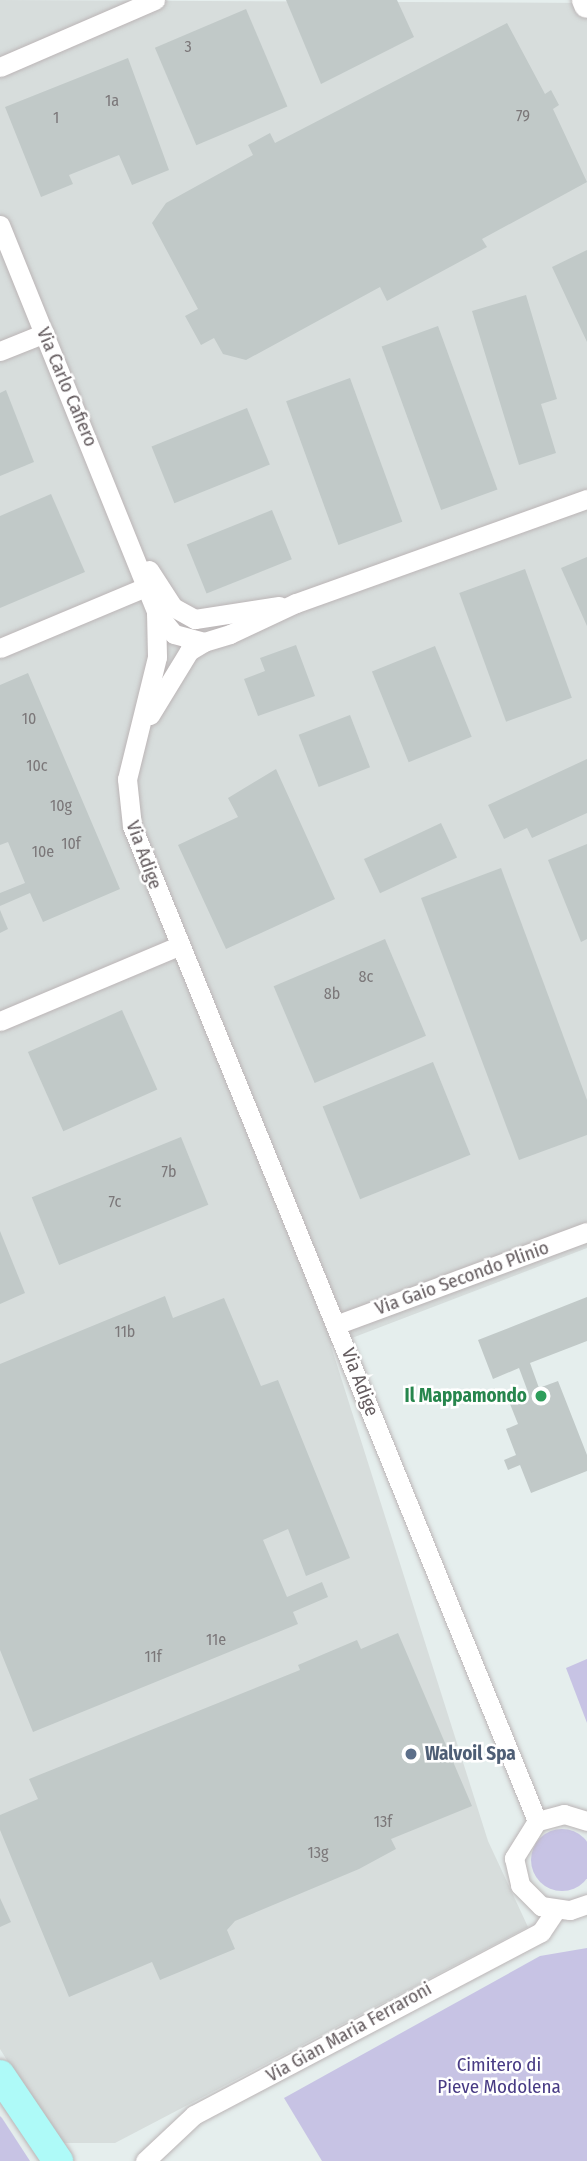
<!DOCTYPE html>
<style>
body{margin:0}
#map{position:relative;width:587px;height:2161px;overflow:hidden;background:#e5eeed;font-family:"Fira Sans Condensed",sans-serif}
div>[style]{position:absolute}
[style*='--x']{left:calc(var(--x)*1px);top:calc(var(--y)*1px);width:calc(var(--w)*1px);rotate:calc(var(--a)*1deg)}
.industrial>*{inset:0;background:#d7dddc}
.green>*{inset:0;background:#c7c3e4}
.round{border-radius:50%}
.building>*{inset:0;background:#c1c9c8;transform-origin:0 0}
.roads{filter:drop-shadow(0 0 2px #bbb5b6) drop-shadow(0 0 2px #bbb5b6)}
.minor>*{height:19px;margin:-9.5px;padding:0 9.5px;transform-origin:9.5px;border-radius:9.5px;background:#fff}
.secondary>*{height:26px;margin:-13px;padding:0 13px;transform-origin:13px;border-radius:13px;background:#fff}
.primary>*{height:30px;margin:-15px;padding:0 15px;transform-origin:15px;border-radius:15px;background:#aefaf8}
.dots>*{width:19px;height:19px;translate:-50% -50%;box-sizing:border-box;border:4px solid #fff;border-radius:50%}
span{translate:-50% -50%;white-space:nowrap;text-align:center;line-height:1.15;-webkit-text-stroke:5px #fff;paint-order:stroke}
.number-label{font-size:16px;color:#7b7779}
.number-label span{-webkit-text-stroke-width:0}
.street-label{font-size:19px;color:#645c5f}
.leisure-label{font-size:19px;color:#27864d;font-weight:700}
.right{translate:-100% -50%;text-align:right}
.service-label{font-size:19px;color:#4e5e75;font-weight:700}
.left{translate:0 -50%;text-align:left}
.park-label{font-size:19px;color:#483b84}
</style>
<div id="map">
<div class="industrial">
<div style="clip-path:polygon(0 0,587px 3px,587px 1248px,331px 1346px,488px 1841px,528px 1927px,115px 2143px,59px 2143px,0 2049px)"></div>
</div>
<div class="green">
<div style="clip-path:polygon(587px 1659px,587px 1723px,566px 1668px)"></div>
<div class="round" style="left:531px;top:1829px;width:62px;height:62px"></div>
<div style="clip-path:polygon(587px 1948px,587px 2161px,322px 2161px,284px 2098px,540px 1956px)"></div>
<div style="clip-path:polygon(0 2116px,2px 2118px,30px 2161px,0 2161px)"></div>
</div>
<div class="building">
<div style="clip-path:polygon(286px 0,397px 0,414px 37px,321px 84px)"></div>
<div style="left:246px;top:9px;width:106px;height:99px;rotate:67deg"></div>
<div style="clip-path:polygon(507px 23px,545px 94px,551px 90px,559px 105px,553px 109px,587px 182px,482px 239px,487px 247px,387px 301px,380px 287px,246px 360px,223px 354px,214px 338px,201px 345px,185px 316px,198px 309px,152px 223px,166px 203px,253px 155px,248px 145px,270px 133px,275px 143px)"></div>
<div style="clip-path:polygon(128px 58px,169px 170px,132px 185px,119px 155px,69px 175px,73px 184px,41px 197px,5px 107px)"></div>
<div style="clip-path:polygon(587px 250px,587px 342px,552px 267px)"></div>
<div style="clip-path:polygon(526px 295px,557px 399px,541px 404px,556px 453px,519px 465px,472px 311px)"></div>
<div style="left:438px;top:326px;width:174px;height:60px;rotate:70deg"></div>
<div style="left:350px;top:378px;width:153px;height:68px;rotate:70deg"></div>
<div style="clip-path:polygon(6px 390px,34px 462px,0 476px,0 393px)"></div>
<div style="left:247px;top:408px;width:61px;height:103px;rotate:68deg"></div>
<div style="clip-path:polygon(51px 494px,85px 572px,0 608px,0 516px)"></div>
<div style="left:272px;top:510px;width:53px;height:92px;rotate:68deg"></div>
<div style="clip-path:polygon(587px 557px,587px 626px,561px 568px)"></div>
<div style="left:525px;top:569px;width:137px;height:70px;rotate:70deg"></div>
<div style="clip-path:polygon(296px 645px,315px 696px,258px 716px,244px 679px,265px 671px,260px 658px)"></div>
<div style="left:435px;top:646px;width:98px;height:68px;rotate:68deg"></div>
<div style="clip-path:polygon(28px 673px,120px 889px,43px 922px,30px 893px,0 906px,0 893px,25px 883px,8px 842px,0 845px,0 685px)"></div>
<div style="left:350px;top:715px;width:56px;height:55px;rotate:69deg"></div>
<div style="clip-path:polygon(587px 759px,587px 813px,532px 838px,527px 828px,504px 839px,488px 805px)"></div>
<div style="clip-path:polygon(276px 769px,335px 899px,226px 949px,178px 845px,238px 817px,228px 798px)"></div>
<div style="left:441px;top:823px;width:38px;height:85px;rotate:65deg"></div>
<div style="clip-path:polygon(587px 844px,587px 939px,581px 942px,548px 860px)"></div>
<div style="clip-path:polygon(501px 868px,587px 1100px,587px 1135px,519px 1160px,421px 898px)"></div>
<div style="clip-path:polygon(0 910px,8px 929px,0 933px)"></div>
<div style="left:385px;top:939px;width:105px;height:121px;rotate:67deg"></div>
<div style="left:122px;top:1010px;width:87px;height:103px;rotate:66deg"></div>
<div style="left:433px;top:1062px;width:100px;height:119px;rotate:68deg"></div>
<div style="left:181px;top:1137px;width:73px;height:161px;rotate:68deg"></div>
<div style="clip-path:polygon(0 1231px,25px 1293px,0 1304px)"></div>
<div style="clip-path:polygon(165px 1296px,173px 1318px,224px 1298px,261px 1386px,278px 1380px,350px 1558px,306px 1576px,288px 1529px,263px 1540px,287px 1597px,322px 1582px,328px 1597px,293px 1612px,298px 1624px,33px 1732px,0 1650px,0 1364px)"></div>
<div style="clip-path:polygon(587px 1297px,587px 1341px,530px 1363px,539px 1388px,558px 1381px,587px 1455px,587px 1471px,531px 1493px,520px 1465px,508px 1470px,504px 1460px,516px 1455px,506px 1429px,518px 1424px,508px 1399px,528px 1392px,519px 1368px,493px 1379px,478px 1340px)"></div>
<div style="clip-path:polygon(398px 1633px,472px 1806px,391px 1839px,396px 1849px,359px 1869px,235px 1921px,227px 1930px,235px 1949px,160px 1980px,152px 1962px,69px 1997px,0 1830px,0 1815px,38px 1799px,29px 1779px,300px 1670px,298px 1665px,357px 1640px,361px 1649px)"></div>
<div style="clip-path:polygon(0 1898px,11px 1922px,0 1927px)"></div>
</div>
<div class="roads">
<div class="minor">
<div style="--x:0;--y:67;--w:169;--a:-23.4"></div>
<div style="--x:0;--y:225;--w:417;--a:68"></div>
<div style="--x:156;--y:612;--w:28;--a:51"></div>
<div style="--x:174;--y:634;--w:31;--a:15"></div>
<div style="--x:204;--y:642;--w:27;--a:-17"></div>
<div style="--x:230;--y:634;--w:73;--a:-25.2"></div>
<div style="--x:296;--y:603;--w:309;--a:-19.7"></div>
<div style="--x:0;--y:351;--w:48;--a:-21.8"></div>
<div style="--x:149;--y:570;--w:44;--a:57"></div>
<div style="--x:173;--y:607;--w:25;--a:29"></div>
<div style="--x:195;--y:619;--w:85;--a:-8.8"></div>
<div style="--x:156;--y:612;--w:45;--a:88.7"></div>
<div style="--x:157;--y:657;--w:126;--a:103.8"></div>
<div style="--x:127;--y:779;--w:47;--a:83.9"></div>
<div style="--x:132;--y:826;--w:1074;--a:67.85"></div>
<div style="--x:0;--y:648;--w:158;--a:-22.7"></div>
<div style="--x:150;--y:715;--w:75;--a:-58.6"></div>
<div style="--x:189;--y:651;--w:17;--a:-31"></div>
<div style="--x:0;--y:1021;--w:193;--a:-22.8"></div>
<div style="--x:338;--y:1324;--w:265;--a:-20.3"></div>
<div style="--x:587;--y:1821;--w:24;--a:-163"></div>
<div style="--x:564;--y:1814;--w:28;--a:165"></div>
<div style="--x:537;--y:1821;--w:44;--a:121.9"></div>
<div style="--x:514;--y:1858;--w:28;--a:77"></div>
<div style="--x:520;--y:1885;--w:30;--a:45"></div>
<div style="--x:541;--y:1906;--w:29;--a:8"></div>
<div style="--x:570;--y:1910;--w:18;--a:-19"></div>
<div style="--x:145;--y:2161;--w:67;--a:-43.2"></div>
<div style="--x:194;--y:2115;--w:392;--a:-27.8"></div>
<div style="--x:541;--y:1932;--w:27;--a:-56"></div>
</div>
<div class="secondary">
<div style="--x:585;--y:0;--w:5;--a:68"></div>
</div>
<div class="primary">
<div style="--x:0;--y:2075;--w:104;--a:56"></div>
</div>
</div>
<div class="dots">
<div style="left:541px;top:1396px;background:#2e9e5b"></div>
<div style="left:411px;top:1754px;background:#5c6f8a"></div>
</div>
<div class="number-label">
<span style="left:188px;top:47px">3</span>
<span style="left:112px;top:101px">1a</span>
<span style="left:523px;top:116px">79</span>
<span style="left:56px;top:118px">1</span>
<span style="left:29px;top:719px">10</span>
<span style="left:37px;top:766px">10c</span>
<span style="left:61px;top:806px">10g</span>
<span style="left:71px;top:844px">10f</span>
<span style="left:43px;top:852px">10e</span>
<span style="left:366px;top:977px">8c</span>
<span style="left:332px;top:994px">8b</span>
<span style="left:169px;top:1172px">7b</span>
<span style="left:115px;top:1202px">7c</span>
<span style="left:125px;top:1332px">11b</span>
<span style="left:216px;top:1640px">11e</span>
<span style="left:153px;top:1657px">11f</span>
<span style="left:383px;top:1822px">13f</span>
<span style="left:318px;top:1853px">13g</span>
</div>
<div class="street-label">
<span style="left:67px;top:387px;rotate:67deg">Via Carlo Cafiero</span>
<span style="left:144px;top:855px;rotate:70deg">Via Adige</span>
<span style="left:462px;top:1278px;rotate:-20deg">Via Gaio Secondo Plinio</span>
<span style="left:360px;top:1382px;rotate:69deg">Via Adige</span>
<span style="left:349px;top:2032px;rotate:-29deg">Via Gian Maria Ferraroni</span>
</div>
<div class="leisure-label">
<span class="right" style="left:527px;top:1396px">Il Mappamondo</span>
</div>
<div class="service-label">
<span class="left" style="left:425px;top:1754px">Walvoil Spa</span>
</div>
<div class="park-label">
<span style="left:499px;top:2076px">Cimitero di<br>Pieve Modolena</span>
</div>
</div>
